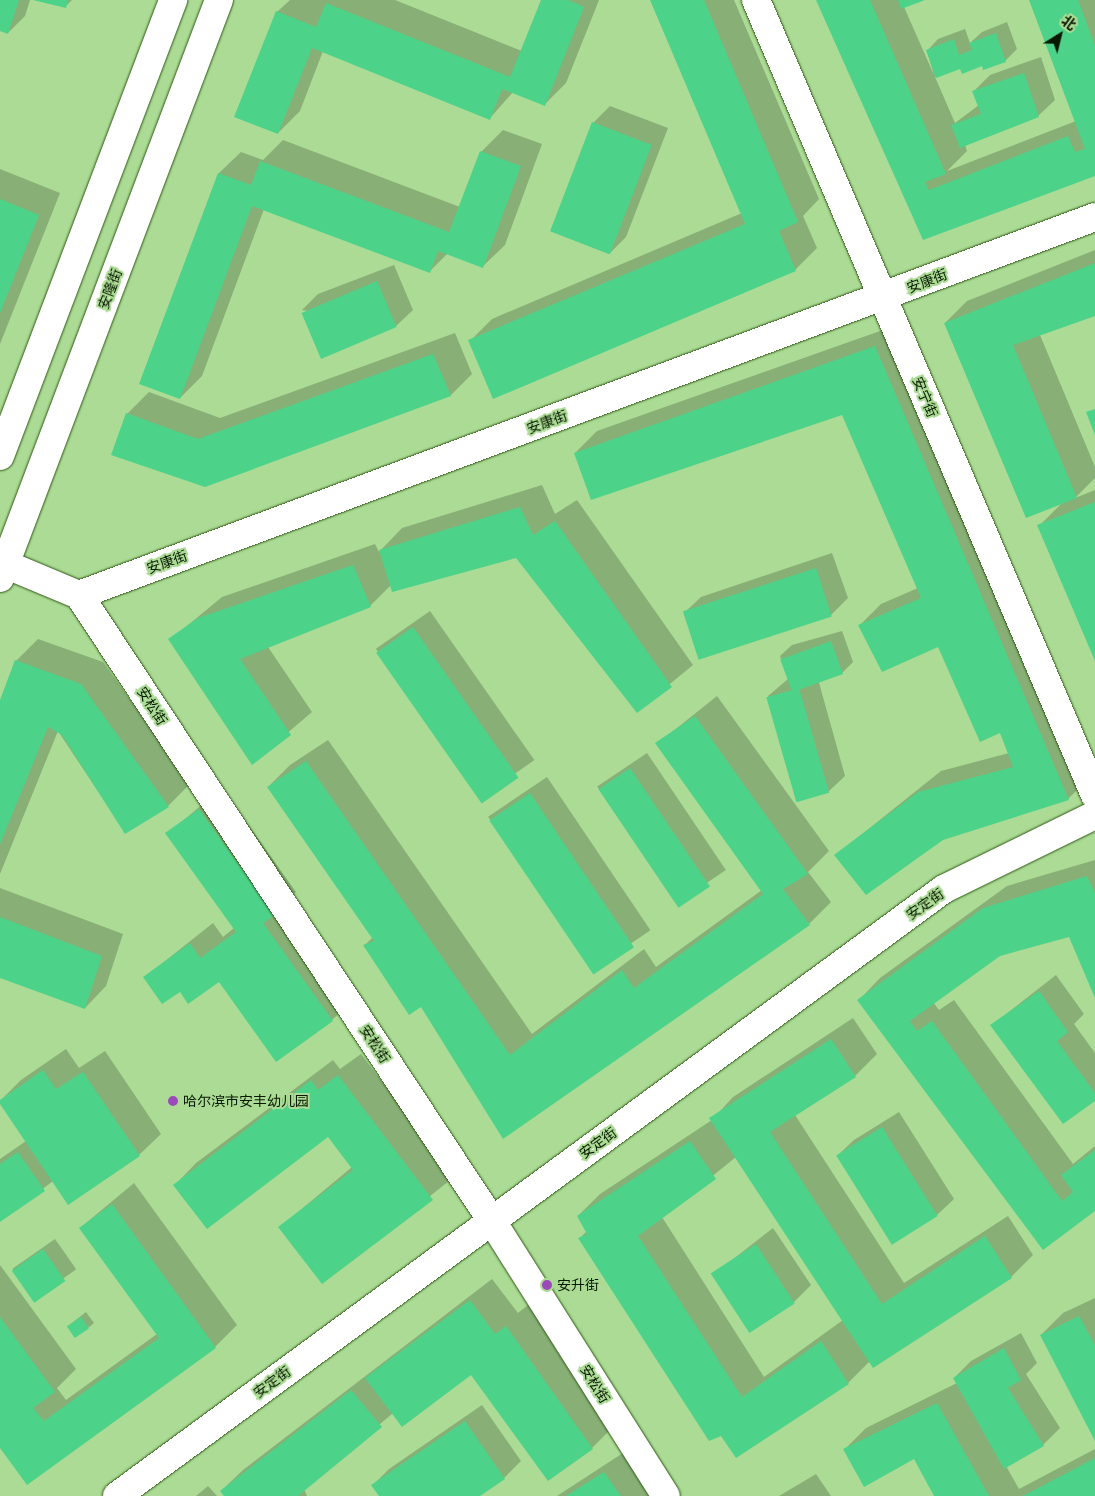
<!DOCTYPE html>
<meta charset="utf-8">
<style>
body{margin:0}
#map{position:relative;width:1095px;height:1496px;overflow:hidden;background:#abdb94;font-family:"PT Sans Narrow","Noto Sans SC",sans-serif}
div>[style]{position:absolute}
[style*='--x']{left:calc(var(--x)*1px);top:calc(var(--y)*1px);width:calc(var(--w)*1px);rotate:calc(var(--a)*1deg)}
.shadow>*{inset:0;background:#0003;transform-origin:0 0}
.building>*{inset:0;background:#4dd28a;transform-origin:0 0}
.roads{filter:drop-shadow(0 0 1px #2e5814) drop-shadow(0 0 1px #2e5814)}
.minor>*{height:28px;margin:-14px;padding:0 14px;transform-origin:14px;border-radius:14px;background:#fff}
.tertiary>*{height:28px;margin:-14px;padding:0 14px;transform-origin:14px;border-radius:14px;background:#fff}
.secondary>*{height:28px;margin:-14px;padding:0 14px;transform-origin:14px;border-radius:14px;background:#fff}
.dots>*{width:14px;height:14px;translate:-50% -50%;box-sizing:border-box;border:2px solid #abdb94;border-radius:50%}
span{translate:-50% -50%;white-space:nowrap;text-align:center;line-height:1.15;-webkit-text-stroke:4px #abdb94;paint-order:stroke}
.street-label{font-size:14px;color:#081901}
.poi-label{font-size:14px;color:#081901}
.left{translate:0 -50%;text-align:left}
.north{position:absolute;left:1035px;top:10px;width:50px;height:50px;-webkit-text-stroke:4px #abdb94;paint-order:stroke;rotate:36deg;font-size:14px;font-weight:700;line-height:20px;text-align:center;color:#081901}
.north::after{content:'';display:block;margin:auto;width:18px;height:22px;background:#081901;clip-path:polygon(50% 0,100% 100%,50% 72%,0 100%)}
</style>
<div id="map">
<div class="shadow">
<div style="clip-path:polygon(0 0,30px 0,25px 16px,8px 33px,0 30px)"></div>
<div style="clip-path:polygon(35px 0,72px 0,66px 6px)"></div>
<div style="clip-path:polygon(290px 0,395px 0,522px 51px,542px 0,599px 0,566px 83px,544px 105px,513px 92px,490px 118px,323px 51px,300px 111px,278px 133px,277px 12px)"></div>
<div style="clip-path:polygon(651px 0,734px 0,819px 199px,803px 216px,817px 248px,795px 270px,470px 341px,492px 319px,742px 213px)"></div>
<div style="clip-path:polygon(817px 0,922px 0,904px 7px,934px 75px,927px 51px,938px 39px,965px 29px,970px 43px,982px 32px,1007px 22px,1017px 49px,1005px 61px,961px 67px,935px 77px,955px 123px,979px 105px,974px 91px,990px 75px,1041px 57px,1055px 100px,1038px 116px,965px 145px,967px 151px,947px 171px,1076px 121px,1031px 0,1095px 0,1095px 174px,923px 238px)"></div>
<div style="clip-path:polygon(610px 106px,668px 128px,626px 237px,609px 254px,551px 231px,594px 122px)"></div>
<div style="clip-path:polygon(503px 130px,542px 144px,505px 245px,483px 266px,448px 253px,430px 271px,264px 209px,202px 376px,180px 398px,219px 173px,241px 152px,263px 160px,283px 140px,460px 207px,482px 151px)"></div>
<div style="clip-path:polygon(0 169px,60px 193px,0 344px)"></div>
<div style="clip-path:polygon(1095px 250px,1095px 315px,1040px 335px,1095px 467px,1095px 478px,1075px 498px,1095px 490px,1095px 658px,1039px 526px,1062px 503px,945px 323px,967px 301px)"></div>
<div style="clip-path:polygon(394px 265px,413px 310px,396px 326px,302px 310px,318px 294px)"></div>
<div style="clip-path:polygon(897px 325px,1090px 777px,1068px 799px,836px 855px,941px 771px,1009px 753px,1001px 731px,939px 645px,859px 626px,881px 604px,918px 588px,843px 414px,575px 453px,597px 431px)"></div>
<div style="clip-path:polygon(455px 333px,472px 374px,451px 395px,205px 486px,127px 414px,149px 392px,220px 418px)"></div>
<div style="clip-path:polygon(542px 485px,555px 514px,577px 500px,693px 665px,637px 711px,516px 556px,391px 585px,370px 606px,268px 647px,312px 712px,252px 763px,170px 640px,222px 597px,375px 544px,379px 552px,402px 528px)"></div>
<div style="clip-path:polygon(832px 553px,848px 598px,831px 615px,684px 613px,701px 597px)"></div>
<div style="left:430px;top:611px;width:182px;height:66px;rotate:55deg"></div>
<div style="clip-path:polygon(842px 631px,853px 662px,842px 673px,818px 679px,845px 776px,828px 792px,768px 696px,788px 679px,780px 656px,792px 645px)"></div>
<div style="clip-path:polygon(38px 639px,103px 662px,190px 784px,168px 806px,125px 832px,58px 731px,0 874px,0 704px,16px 661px)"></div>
<div style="clip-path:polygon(717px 696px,829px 851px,808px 872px,831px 902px,809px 924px,504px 1137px,421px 1005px,365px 945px,373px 937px,268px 787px,290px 765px,328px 740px,532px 1034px,644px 949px,656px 967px,762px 890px,657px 744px)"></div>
<div style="left:647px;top:753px;width:141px;height:60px;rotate:56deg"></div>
<div style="left:547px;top:777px;width:185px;height:71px;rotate:56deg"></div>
<div style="clip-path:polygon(222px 788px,296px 892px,285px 903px,354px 999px,332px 1020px,219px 980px,180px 990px,145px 977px,213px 923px,223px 937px,234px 928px,167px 834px)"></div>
<div style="clip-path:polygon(1095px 860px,1095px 995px,1069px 936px,1000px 955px,933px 1002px,939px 1010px,954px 1000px,1073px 1164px,1095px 1146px,1095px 1209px,1043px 1248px,859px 1000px,880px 978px,1007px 886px)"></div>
<div style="clip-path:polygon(0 888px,123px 934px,106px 986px,85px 1008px,0 977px)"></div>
<div style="clip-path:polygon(1056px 975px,1084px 1014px,1074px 1024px,1095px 1053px,1095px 1099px,992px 1025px)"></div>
<div style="clip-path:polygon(evenodd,853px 1018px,877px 1054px,855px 1076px,795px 1115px,904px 1283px,1008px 1216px,1033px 1255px,1011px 1277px,873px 1367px,870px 1361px,848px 1383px,736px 1456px,580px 1238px,587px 1231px,578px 1216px,600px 1194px,712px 1120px,733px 1097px,853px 1018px,736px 1157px,843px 1320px,764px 1377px,662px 1217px,736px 1157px)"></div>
<div style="clip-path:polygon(66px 1049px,79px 1068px,105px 1051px,161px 1134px,139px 1155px,53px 1181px,0 1221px,0 1159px,26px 1141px,0 1101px,21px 1080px)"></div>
<div style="clip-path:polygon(361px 1054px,454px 1177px,322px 1282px,280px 1227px,352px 1167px,328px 1136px,175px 1185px,196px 1163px,333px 1060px,340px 1069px)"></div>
<div style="clip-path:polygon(899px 1112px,954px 1199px,937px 1215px,837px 1156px,854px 1140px)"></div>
<div style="clip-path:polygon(134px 1183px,237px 1325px,215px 1347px,27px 1483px,0 1446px,0 1265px,76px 1369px,57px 1388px,66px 1400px,157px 1334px,80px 1228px)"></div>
<div style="clip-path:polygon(773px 1228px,811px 1285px,794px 1302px,713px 1275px)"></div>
<div style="left:55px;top:1239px;width:37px;height:52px;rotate:55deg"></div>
<div style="clip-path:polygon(492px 1279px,518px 1313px,528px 1305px,614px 1426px,592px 1448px,471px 1373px,393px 1413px,304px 1489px,307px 1496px,226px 1496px,221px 1491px,243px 1470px)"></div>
<div style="clip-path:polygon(1095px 1298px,1095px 1438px,1041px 1335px,1063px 1313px)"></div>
<div style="clip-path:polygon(86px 1312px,94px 1323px,88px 1328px,68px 1326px)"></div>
<div style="clip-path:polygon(1021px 1333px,1037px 1363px,1026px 1374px,1060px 1428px,1043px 1445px,1006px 1466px,1019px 1489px,1095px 1449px,1095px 1496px,936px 1496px,915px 1457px,845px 1449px,866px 1428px,957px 1383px,954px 1378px,971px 1361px)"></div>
<div style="clip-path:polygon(482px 1405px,521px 1461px,504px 1478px,478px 1496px,380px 1496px,373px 1485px,389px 1469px)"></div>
<div style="clip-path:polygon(626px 1451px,657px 1496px,557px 1496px)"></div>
<div style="clip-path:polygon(816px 1474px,831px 1496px,779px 1496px)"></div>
<div style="clip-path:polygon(208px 1486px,217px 1496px,196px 1496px)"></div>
</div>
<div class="building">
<div style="clip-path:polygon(0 0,19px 0,8px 34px,0 31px)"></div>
<div style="clip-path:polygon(33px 0,68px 0,66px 8px)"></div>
<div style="clip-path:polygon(541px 0,568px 0,584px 7px,545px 106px,502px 89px,490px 120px,312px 48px,278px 134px,234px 117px,276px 11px,316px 27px,326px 3px,510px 77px)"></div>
<div style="clip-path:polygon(650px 0,704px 0,798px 222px,779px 231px,796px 271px,493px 399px,468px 340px,745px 224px)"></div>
<div style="clip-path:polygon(816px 0,870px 0,946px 174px,925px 182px,929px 190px,1068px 136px,1075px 152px,1085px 149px,1029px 0,1078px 0,1095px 46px,1095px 176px,923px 240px)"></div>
<div style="clip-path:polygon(898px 0,925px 0,901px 9px)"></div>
<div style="clip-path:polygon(996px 33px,1006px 62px,983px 70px,982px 66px,962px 74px,960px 69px,936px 78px,926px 50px,954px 39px,959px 55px,972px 50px,969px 43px)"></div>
<div style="clip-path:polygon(1024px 73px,1039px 117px,960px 148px,951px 125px,981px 114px,972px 91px)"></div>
<div style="left:592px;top:122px;width:64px;height:117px;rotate:21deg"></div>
<div style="clip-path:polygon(480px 151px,521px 166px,483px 268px,438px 251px,430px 273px,252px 206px,180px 399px,139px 384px,218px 173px,251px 185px,260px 161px,449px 232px)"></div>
<div style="clip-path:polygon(0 199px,39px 215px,0 313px)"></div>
<div style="clip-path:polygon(1095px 263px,1095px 316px,1013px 345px,1077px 498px,1026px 518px,944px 323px)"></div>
<div style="left:377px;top:281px;width:50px;height:82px;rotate:67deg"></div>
<div style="clip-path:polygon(875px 346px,1069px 800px,943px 840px,866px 895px,834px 855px,918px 792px,1013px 767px,1000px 733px,980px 742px,938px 647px,882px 672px,858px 625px,921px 598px,842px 415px,591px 500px,574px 453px)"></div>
<div style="clip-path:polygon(433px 354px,451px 396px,205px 487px,111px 455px,126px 413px,198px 439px)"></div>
<div style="clip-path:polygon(1095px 409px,1095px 435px,1086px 412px)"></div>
<div style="clip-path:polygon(1095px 502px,1095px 661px,1037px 525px)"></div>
<div style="clip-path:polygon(520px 507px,533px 535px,555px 521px,672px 687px,637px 713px,516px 558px,392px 592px,379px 550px)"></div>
<div style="clip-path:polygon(353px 565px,371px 607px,240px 659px,291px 735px,252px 765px,168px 639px,198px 618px)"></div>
<div style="left:816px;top:568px;width:51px;height:140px;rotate:72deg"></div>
<div style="left:413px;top:627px;width:184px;height:45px;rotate:55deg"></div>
<div style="left:831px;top:641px;width:35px;height:54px;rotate:70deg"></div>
<div style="clip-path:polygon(15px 660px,81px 684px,169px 807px,125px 834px,62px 735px,48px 727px,0 844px,0 700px)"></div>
<div style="left:799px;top:688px;width:109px;height:34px;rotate:74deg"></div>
<div style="clip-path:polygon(695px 716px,808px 874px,783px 889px,810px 925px,503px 1139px,421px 1007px,409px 1015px,363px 945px,374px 941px,267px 787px,306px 761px,510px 1055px,622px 970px,634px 988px,763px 894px,655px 743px)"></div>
<div style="left:630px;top:768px;width:143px;height:38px;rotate:56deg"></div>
<div style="left:530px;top:793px;width:186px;height:49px;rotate:56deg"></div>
<div style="clip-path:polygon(199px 809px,275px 915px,263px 923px,333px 1021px,276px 1062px,219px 982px,188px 1004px,180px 992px,162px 1004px,143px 977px,190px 943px,200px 958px,236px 932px,165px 833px)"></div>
<div style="clip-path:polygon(1087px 876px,1095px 893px,1095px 998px,1069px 937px,1000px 956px,910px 1021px,917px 1031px,932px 1021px,1062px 1201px,1073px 1192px,1061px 1175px,1095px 1150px,1095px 1211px,1043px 1250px,857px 1000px,983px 908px)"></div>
<div style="clip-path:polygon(0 917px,102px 956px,85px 1009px,0 978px)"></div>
<div style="clip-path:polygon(1039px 991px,1068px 1032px,1057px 1041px,1095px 1093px,1095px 1101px,1063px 1124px,990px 1025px)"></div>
<div style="clip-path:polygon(831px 1039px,856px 1077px,770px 1132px,882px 1304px,985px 1236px,1012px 1278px,873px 1368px,709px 1118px)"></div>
<div style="clip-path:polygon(43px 1070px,56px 1089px,83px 1072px,140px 1156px,68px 1205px,0 1104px,0 1100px)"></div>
<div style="clip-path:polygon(338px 1075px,433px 1200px,322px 1284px,278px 1227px,353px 1170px,328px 1137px,207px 1229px,173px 1185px,311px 1080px,318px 1090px)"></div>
<div style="left:882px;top:1127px;width:105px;height:54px;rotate:58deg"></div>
<div style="clip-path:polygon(690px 1141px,716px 1179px,638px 1236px,742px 1397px,821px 1341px,849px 1384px,736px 1458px,721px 1436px,709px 1441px,578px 1238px,587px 1234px,577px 1216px)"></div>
<div style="clip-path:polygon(18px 1152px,45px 1191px,0 1222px,0 1164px)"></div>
<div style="clip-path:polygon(112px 1204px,216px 1348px,27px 1485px,0 1448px,0 1317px,55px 1392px,33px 1408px,44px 1421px,159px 1338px,79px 1228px)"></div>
<div style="left:756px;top:1244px;width:71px;height:54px;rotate:57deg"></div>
<div style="left:43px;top:1249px;width:39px;height:38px;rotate:55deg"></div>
<div style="clip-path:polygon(470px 1300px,495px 1334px,506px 1326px,593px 1449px,548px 1481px,471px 1375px,402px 1427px,365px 1378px)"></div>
<div style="clip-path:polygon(1079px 1316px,1095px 1345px,1095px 1441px,1040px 1335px)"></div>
<div style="left:81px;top:1317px;width:14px;height:17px;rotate:56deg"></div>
<div style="clip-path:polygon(1004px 1348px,1021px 1380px,1008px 1388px,1044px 1446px,1004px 1469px,953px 1378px)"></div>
<div style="clip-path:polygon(351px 1390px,382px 1427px,298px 1496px,224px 1496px,220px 1491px)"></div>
<div style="clip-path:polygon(937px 1403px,989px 1496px,934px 1496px,914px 1459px,864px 1487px,843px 1449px)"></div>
<div style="clip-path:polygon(465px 1421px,505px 1479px,480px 1496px,379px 1496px,371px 1485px)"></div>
<div style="clip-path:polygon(1095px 1458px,1095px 1496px,1023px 1496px)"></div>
<div style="clip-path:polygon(604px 1472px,621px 1496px,566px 1496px)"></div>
</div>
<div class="roads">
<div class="minor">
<div style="--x:117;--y:1496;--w:1026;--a:-36.28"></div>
<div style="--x:944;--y:889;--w:168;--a:-26.1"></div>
</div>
<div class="tertiary">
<div style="--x:0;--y:562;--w:86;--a:22.7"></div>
<div style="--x:79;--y:595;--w:1084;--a:-20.41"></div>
<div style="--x:79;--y:595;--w:750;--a:56.59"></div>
<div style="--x:492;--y:1221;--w:325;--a:57.7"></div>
</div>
<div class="secondary">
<div style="--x:756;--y:0;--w:864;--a:66.91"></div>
<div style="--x:0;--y:456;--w:488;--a:-69.2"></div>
<div style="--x:0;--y:578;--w:618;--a:-69.25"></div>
</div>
</div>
<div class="dots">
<div style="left:173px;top:1101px;background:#9c4aba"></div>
<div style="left:547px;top:1285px;background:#9c4aba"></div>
</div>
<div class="street-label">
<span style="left:927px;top:281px;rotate:-21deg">安康街</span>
<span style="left:110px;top:289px;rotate:-69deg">安隆街</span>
<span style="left:925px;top:397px;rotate:67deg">安宁街</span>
<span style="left:547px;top:422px;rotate:-20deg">安康街</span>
<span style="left:167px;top:562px;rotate:-20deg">安康街</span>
<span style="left:152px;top:706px;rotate:57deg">安松街</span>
<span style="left:925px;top:904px;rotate:-35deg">安定街</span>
<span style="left:375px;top:1044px;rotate:57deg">安松街</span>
<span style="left:598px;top:1143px;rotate:-36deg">安定街</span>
<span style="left:272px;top:1382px;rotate:-36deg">安定街</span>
<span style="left:595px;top:1384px;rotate:58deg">安松街</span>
</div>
<div class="poi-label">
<span class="left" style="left:183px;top:1101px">哈尔滨市安丰幼儿园</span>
<span class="left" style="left:557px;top:1285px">安升街</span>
</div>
<div class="north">北</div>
</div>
